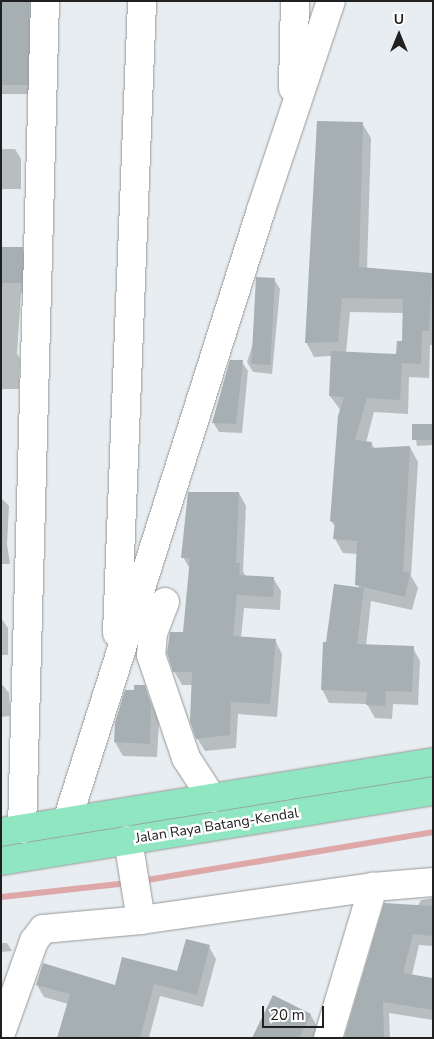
<!DOCTYPE html>
<style>
body{margin:0}
#map{position:relative;width:434px;height:1039px;overflow:hidden;background:#e7edf1;font-family:"Nunito Sans",sans-serif}
div>[style]{position:absolute}
[style*='--x']{left:calc(var(--x)*1px);top:calc(var(--y)*1px);width:calc(var(--w)*1px);rotate:calc(var(--a)*1deg)}
.shadow>*{inset:0;background:#0003;transform-origin:0 0}
.stream>*{height:6px;margin:-3px;padding:0 3px;transform-origin:3px;border-radius:3px;background:#dea8a9}
.building>*{inset:0;background:#a6b0b3;transform-origin:0 0}
.roads{filter:drop-shadow(0 0 1px #979797) drop-shadow(0 0 1px #979797)}
.minor>*{height:28px;margin:-14px;padding:0 14px;transform-origin:14px;border-radius:14px;background:#fff}
.highway>*{height:28px;margin:-14px;padding:0 14px;transform-origin:14px;border-radius:14px;background:#91e6c2}
span{translate:-50% -50%;white-space:nowrap;text-align:center;line-height:1.15;-webkit-text-stroke:5px #fff;paint-order:stroke}
.street-label{font-size:14px;color:#202020}
.frame{position:absolute;inset:0;border:2px solid #202020;pointer-events:none}
.north{position:absolute;left:374px;top:10px;width:50px;height:50px;-webkit-text-stroke:4px #fff;paint-order:stroke;rotate:0deg;font-size:14px;font-weight:700;line-height:20px;text-align:center;color:#202020}
.north::after{content:'';display:block;margin:auto;width:18px;height:22px;background:#202020;clip-path:polygon(50% 0,100% 100%,50% 72%,0 100%)}
.scale{position:absolute;left:262px;top:1006px;width:62px;height:22px;box-sizing:border-box;border:2px solid #202020;border-top:0;padding-left:6px;font-size:15px;line-height:18px;white-space:nowrap;color:#202020;-webkit-text-stroke:4px #fff;paint-order:stroke}
</style>
<div id="map">
<div class="shadow">
<div style="left:1px;top:1px;width:34px;height:93px"></div>
<div style="clip-path:polygon(evenodd,362px 123px,371px 138px,367px 269px,433px 276px,433px 345px,430px 345px,429px 378px,409px 377px,408px 414px,374px 412px,366px 443px,371px 443px,375px 449px,410px 447px,418px 462px,411px 576px,418px 588px,412px 610px,371px 601px,366px 646px,413px 648px,420px 661px,418px 705px,393px 704px,392px 719px,375px 718px,367px 704px,329px 703px,322px 689px,327px 644px,359px 588px,358px 554px,343px 553px,335px 539px,336px 528px,331px 521px,341px 411px,330px 396px,332px 356px,314px 357px,306px 342px,362px 123px,350px 312px,404px 313px,403px 342px,397px 355px,346px 353px,350px 312px)"></div>
<div style="clip-path:polygon(1px 149px,15px 149px,21px 159px,21px 189px,1px 189px)"></div>
<div style="clip-path:polygon(1px 248px,22px 249px,27px 258px,26px 293px,21px 293px,17px 353px,20px 359px,19px 389px,1px 389px)"></div>
<div style="clip-path:polygon(274px 279px,280px 289px,272px 374px,253px 372px,247px 362px)"></div>
<div style="clip-path:polygon(231px 361px,242px 362px,248px 371px,242px 433px,219px 432px,213px 422px)"></div>
<div style="clip-path:polygon(433px 425px,433px 445px,417px 446px,414px 426px)"></div>
<div style="clip-path:polygon(239px 493px,246px 506px,243px 571px,246px 577px,273px 578px,281px 591px,280px 610px,244px 608px,241px 638px,275px 640px,282px 654px,277px 717px,238px 714px,236px 748px,205px 751px,197px 738px,193px 685px,182px 685px,174px 671px,184px 634px,190px 569px,183px 557px)"></div>
<div style="clip-path:polygon(1px 498px,9px 506px,7px 544px,10px 564px,1px 564px)"></div>
<div style="clip-path:polygon(1px 618px,8px 628px,8px 655px,1px 655px)"></div>
<div style="clip-path:polygon(1px 683px,9px 693px,10px 716px,1px 717px)"></div>
<div style="clip-path:polygon(144px 687px,159px 720px,157px 757px,123px 756px,115px 742px,135px 692px)"></div>
<div style="clip-path:polygon(433px 898px,433px 946px,419px 945px,412px 975px,433px 979px,433px 1020px,389px 1013px,390px 1038px,346px 1038px,421px 900px)"></div>
<div style="clip-path:polygon(1px 943px,7px 943px,12px 951px,1px 952px)"></div>
<div style="clip-path:polygon(209px 947px,216px 959px,203px 1007px,160px 996px,149px 1038px,59px 1038px,68px 1004px,44px 997px,37px 985px,116px 986px,178px 973px)"></div>
<div style="clip-path:polygon(310px 1014px,318px 1028px,314px 1038px,254px 1038px)"></div>
</div>
<div class="stream">
<div style="--x:141;--y:881;--w:296;--a:-9.5"></div>
<div style="--x:1;--y:897;--w:128;--a:-6.3"></div>
</div>
<div class="building">
<div style="left:1px;top:1px;width:28px;height:84px"></div>
<div style="clip-path:polygon(317px 121px,363px 122px,359px 267px,432px 273px,429px 331px,422px 331px,421px 364px,402px 363px,400px 400px,367px 398px,355px 440px,372px 442px,371px 448px,410px 446px,403px 571px,410px 573px,405px 597px,355px 585px,357px 541px,333px 539px,335px 522px,330px 521px,338px 416px,344px 397px,329px 396px,331px 351px,396px 354px,397px 341px,402px 341px,403px 299px,342px 298px,338px 342px,305px 343px)"></div>
<div style="left:1px;top:247px;width:22px;height:36px"></div>
<div style="left:256px;top:277px;width:19px;height:87px;rotate:3deg"></div>
<div style="clip-path:polygon(230px 360px,243px 360px,236px 424px,212px 423px)"></div>
<div style="left:433px;top:424px;width:16px;height:21px;rotate:90deg"></div>
<div style="clip-path:polygon(188px 492px,239px 492px,236px 563px,240px 563px,239px 575px,274px 577px,273px 597px,237px 595px,233px 636px,276px 639px,270px 704px,231px 702px,230px 735px,196px 739px,190px 721px,192px 672px,173px 672px,167px 653px,170px 632px,183px 632px,190px 558px,181px 558px)"></div>
<div style="clip-path:polygon(334px 584px,364px 588px,357px 644px,414px 646px,412px 692px,386px 691px,385px 706px,366px 705px,367px 692px,321px 690px,323px 642px,326px 642px)"></div>
<div style="clip-path:polygon(134px 685px,145px 685px,151px 705px,150px 744px,114px 742px,115px 723px,125px 690px,134px 690px)"></div>
<div style="clip-path:polygon(384px 903px,433px 906px,433px 936px,413px 934px,403px 973px,433px 978px,433px 1010px,383px 1002px,384px 1038px,344px 1038px)"></div>
<div style="clip-path:polygon(186px 939px,210px 945px,197px 995px,154px 984px,140px 1038px,57px 1038px,70px 994px,36px 985px,43px 963px,115px 985px,122px 957px,177px 971px)"></div>
<div style="clip-path:polygon(273px 995px,311px 1014px,299px 1038px,252px 1038px)"></div>
</div>
<div class="roads">
<div class="minor">
<div style="--x:293;--y:88;--w:87;--a:-88.7"></div>
<div style="--x:165;--y:602;--w:33;--a:111"></div>
<div style="--x:153;--y:633;--w:22;--a:95"></div>
<div style="--x:151;--y:655;--w:109;--a:71.2"></div>
<div style="--x:186;--y:758;--w:48;--a:57"></div>
<div style="--x:117;--y:633;--w:632;--a:-87.73"></div>
<div style="--x:67;--y:821;--w:641;--a:-72.38"></div>
<div style="--x:261;--y:210;--w:220;--a:-71.5"></div>
<div style="--x:22;--y:829;--w:828;--a:-88.41"></div>
<div style="--x:128;--y:840;--w:81;--a:80.8"></div>
<div style="--x:1;--y:1033;--w:98;--a:-70.3"></div>
<div style="--x:34;--y:941;--w:15;--a:-53"></div>
<div style="--x:43;--y:929;--w:98;--a:-5.2"></div>
<div style="--x:141;--y:920;--w:234;--a:-8.1"></div>
<div style="--x:373;--y:887;--w:60;--a:-4.8"></div>
<div style="--x:328;--y:1038;--w:158;--a:-73.4"></div>
</div>
<div class="highway">
<div style="--x:1;--y:832;--w:438;--a:-9.2"></div>
<div style="--x:1;--y:861;--w:438;--a:-9.2"></div>
</div>
</div>
<div class="street-label">
<span style="left:217px;top:826px;rotate:-9deg">Jalan Raya Batang-Kendal</span>
</div>
<div class="frame"></div>
<div class="north">U</div>
<div class="scale">20 m</div>
</div>
